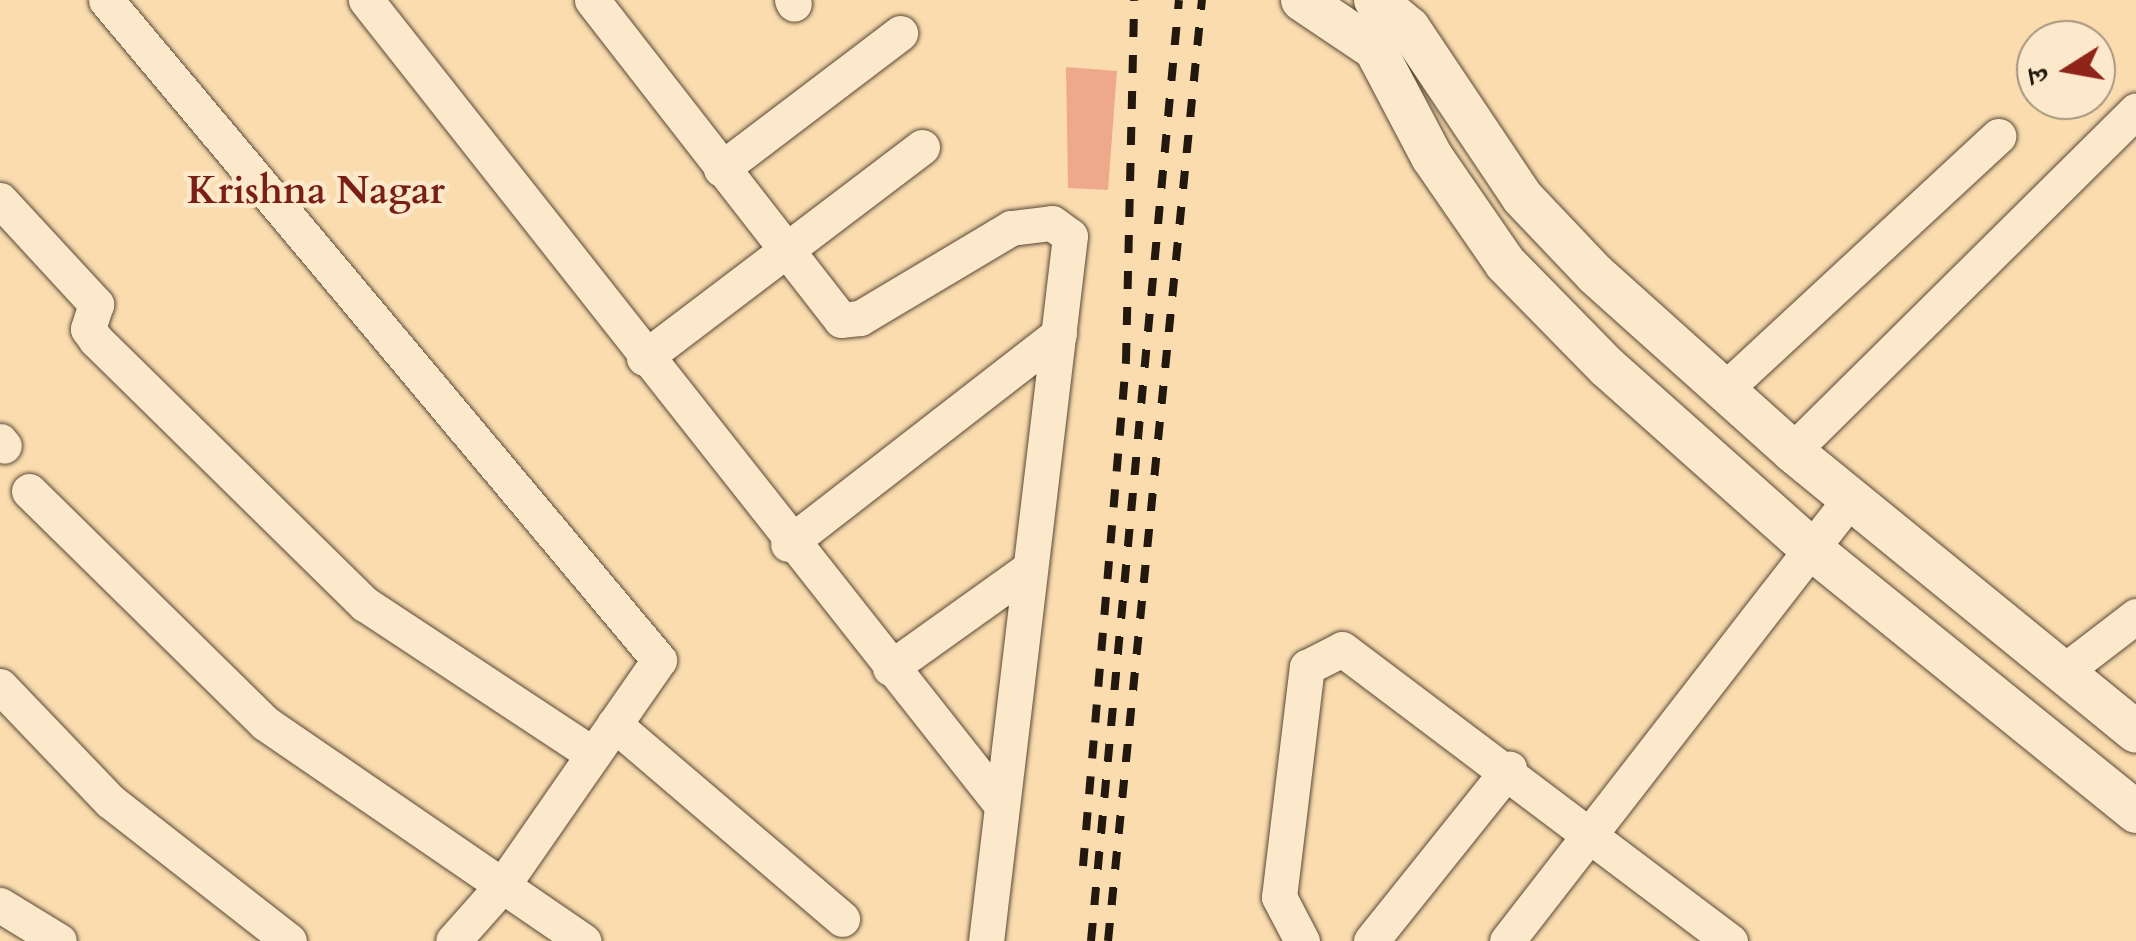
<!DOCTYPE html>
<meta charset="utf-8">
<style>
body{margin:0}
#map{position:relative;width:2136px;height:941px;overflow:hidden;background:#fbdcaf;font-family:Cardo,"Noto Serif Devanagari",serif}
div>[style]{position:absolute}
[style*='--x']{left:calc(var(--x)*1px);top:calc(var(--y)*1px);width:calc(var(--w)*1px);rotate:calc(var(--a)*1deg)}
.building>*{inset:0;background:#eea98d}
.roads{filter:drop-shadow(0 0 2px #584936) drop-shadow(0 0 2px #584936)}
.minor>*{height:35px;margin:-17.5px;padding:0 17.5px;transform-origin:17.5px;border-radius:17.5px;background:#fce8cb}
.tertiary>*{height:42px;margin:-21px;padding:0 21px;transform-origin:21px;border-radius:21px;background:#fce8cb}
.rail>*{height:8px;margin-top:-4px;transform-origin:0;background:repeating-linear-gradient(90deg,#22180e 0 18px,transparent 0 36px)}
span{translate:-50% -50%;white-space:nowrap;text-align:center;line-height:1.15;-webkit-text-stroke:9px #fce8cb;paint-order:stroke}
.neighbourhood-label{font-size:38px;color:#7a1f14;font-weight:700}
.north{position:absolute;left:2016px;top:20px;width:100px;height:100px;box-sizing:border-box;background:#fce8cb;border:2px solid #a5957f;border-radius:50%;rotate:259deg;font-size:28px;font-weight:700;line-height:40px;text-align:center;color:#22180e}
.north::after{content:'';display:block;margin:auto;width:35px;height:45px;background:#8f2418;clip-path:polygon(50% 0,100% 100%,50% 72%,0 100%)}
</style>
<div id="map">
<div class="building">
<div style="clip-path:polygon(1066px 67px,1117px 71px,1108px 190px,1068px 188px)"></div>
</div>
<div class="roads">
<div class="minor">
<div style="--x:106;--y:0;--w:861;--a:50.04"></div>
<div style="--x:659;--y:660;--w:277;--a:124.8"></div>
<div style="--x:501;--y:887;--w:72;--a:131.6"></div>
<div style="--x:366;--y:0;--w:1023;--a:51.71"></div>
<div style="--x:592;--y:0;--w:405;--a:52.1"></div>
<div style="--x:841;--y:320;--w:19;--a:-6"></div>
<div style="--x:860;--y:318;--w:176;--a:-30.8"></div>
<div style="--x:1011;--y:228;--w:41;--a:-7"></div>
<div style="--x:1052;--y:223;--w:22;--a:36"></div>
<div style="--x:1070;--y:236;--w:710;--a:96.79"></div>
<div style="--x:792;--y:0;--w:4;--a:63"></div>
<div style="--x:721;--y:169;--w:225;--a:-37.2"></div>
<div style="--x:0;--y:200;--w:142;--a:47.3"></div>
<div style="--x:96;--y:304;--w:26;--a:108"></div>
<div style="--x:88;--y:329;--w:14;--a:54"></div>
<div style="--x:96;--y:340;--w:377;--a:44.5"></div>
<div style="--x:365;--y:604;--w:271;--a:33.4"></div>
<div style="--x:644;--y:358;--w:349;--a:-37.2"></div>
<div style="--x:1724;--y:390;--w:374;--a:-42.8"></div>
<div style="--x:0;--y:441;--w:6;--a:51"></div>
<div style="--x:1792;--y:451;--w:484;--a:-44.7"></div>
<div style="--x:29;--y:491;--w:331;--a:44.5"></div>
<div style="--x:265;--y:723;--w:386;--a:34.4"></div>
<div style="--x:788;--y:544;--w:343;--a:-37.8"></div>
<div style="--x:890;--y:668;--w:171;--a:-35.5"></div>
<div style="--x:2063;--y:672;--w:92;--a:-37.5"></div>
<div style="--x:0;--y:686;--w:159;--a:46.3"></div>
<div style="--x:110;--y:801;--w:227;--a:38"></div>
<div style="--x:614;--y:724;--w:300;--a:40.5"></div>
<div style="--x:0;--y:905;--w:69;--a:31.4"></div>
<div style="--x:1302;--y:941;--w:50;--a:-117.6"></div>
<div style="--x:1279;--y:897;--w:232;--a:-83.1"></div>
<div style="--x:1307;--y:667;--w:39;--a:-27"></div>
<div style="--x:1342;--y:649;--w:486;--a:37"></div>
<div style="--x:1371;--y:941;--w:221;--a:-51.3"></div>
<div style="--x:1507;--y:941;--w:559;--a:-52.19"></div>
</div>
<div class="tertiary">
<div style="--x:1302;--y:0;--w:88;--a:33.9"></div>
<div style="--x:1375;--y:49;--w:122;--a:62.2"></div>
<div style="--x:1432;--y:157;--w:129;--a:55.4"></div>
<div style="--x:1505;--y:263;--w:146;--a:45.6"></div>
<div style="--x:1607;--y:367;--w:271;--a:41.7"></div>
<div style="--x:1809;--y:547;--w:421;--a:39"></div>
<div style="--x:1375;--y:0;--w:44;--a:39.5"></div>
<div style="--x:1409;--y:28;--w:203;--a:56.2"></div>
<div style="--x:1522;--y:197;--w:106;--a:46.5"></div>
<div style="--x:1595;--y:274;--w:265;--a:41.9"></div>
<div style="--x:1792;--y:451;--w:444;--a:39.2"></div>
</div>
</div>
<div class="rail">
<div style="--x:1083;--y:866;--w:507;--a:-85.13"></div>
<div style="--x:1126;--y:361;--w:361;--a:-88.7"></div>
<div style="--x:1091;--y:941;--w:945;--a:-84.66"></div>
<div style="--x:1108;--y:941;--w:946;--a:-84.3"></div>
</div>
<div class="neighbourhood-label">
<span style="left:316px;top:192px">Krishna Nagar</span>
</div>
<div class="north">उ</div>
</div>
